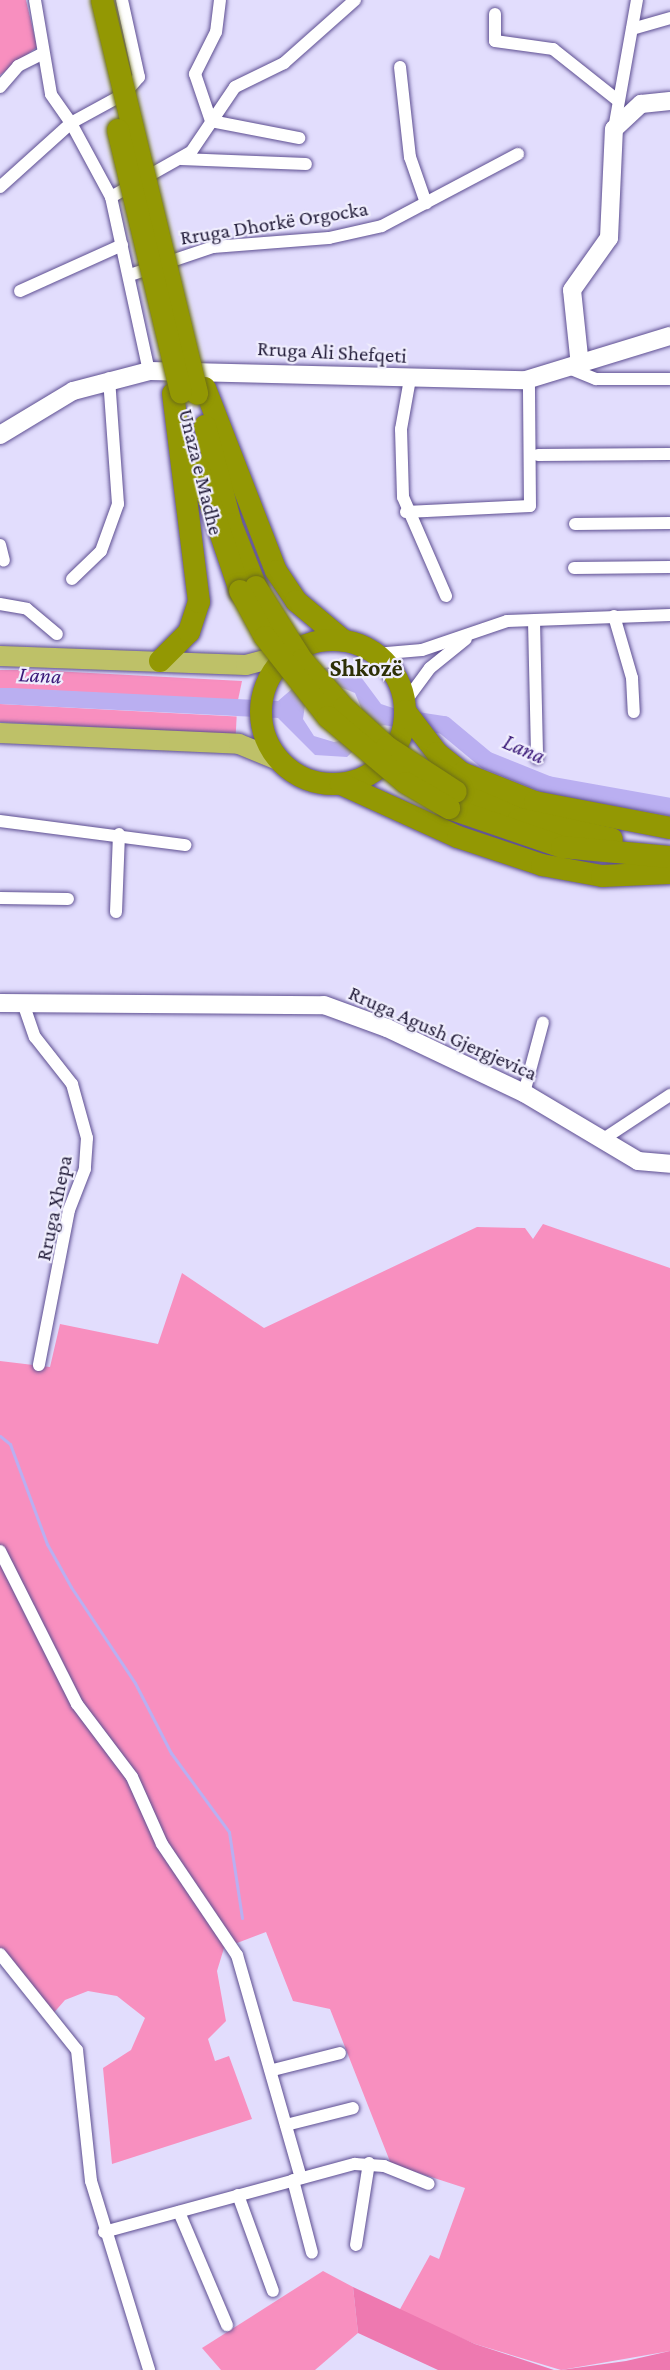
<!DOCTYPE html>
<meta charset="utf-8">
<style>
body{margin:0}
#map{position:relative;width:670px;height:2370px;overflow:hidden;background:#e2ddfd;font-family:"Crimson Pro",serif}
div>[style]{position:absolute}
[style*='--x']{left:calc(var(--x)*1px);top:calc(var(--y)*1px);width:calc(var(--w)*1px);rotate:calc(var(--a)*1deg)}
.green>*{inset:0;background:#f88fbf;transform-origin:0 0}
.forest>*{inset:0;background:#ee79b0}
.water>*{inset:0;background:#baaff1}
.stream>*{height:3px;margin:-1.5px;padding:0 1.5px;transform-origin:1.5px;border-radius:1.5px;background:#baaff1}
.river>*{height:18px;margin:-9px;padding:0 9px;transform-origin:9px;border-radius:9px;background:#baaff1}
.roads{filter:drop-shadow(0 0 2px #5d4e91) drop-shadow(0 0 2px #5d4e91)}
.street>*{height:12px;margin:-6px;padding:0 6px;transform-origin:6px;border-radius:6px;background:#fff}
.secondary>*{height:18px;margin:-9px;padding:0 9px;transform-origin:9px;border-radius:9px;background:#fff}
.primary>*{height:20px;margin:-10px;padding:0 10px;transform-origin:10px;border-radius:10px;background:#bec168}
.highway>*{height:22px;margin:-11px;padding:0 11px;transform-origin:11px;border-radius:11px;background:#939803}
.highway>.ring{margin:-11px;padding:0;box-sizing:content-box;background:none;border:22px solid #939803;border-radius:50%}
.bridges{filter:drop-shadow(0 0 2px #6c6d16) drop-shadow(0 0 2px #6c6d16)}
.highway-bridge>*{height:22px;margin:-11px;padding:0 11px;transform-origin:11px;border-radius:11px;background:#939803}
span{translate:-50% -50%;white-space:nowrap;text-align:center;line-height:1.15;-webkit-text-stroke:4.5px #efedfd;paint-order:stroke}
.street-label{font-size:21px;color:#231d3a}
.water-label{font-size:22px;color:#3a1878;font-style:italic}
.quarter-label{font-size:24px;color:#2d2f05;font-weight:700}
</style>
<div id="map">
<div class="green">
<div style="clip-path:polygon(0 0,26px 0,37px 47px,0 75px)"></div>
<div style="clip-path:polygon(0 670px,34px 670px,242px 681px,238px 700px,0 688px)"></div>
<div style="left:0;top:704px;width:237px;height:18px;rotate:3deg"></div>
<div style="clip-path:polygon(543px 1224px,670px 1268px,670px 2351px,561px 2370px,475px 2344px,399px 2311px,430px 2255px,439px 2259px,465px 2188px,391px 2164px,330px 2009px,293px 2001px,266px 1932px,224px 1948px,217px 1971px,226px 2021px,208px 2039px,215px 2061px,229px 2056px,252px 2119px,112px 2164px,103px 2068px,131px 2050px,145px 2018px,117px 1996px,88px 1991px,65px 2000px,51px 2016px,0 1954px,0 1361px,50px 1367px,60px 1324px,158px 1344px,182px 1273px,264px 1328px,477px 1227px,525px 1228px,533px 1239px)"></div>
<div style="clip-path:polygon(323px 2271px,353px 2287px,358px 2333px,315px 2370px,221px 2370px,202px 2348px)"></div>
</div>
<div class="forest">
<div style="clip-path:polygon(353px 2287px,475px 2344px,554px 2370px,438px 2370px,358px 2333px)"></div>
<div style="clip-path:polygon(670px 2351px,670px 2370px,561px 2370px,626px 2361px)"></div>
</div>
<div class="water">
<div style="clip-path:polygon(evenodd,335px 666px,358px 673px,381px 704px,393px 708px,392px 724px,379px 726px,347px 757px,315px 755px,278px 718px,0 704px,0 688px,12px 688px,278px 701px,314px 670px,335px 666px,330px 683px,355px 693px,362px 710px,344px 740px,334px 742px,314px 736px,303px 719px,306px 699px,330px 683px)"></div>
</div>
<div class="stream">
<div style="--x:0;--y:1436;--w:13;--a:39"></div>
<div style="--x:10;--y:1444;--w:107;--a:69.7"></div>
<div style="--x:47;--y:1544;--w:49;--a:60.8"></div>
<div style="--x:71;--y:1587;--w:115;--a:56.3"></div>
<div style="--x:135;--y:1683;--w:79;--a:62.8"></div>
<div style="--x:171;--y:1753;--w:98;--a:53.7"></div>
<div style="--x:229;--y:1832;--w:87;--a:81.4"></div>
</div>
<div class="river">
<div style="--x:371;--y:714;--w:74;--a:8.6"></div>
<div style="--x:444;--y:725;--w:55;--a:39.8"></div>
<div style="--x:486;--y:760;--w:67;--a:22"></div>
<div style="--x:548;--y:785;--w:124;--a:10.2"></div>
</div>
<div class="roads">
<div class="street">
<div style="--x:122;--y:0;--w:79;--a:77.6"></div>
<div style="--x:139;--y:77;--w:23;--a:131"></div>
<div style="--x:124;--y:94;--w:60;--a:151.3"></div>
<div style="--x:71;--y:123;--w:84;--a:61.6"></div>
<div style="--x:111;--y:197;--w:178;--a:77.7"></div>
<div style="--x:220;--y:0;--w:32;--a:97"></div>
<div style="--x:216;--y:32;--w:47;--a:116.6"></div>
<div style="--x:195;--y:74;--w:50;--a:71.2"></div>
<div style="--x:211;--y:121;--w:90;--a:10.9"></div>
<div style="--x:495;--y:14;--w:27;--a:90"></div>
<div style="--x:495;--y:41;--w:59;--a:7.9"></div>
<div style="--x:553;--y:49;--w:80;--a:38.4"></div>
<div style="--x:632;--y:29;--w:40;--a:-16"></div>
<div style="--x:400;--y:67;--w:91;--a:83.7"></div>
<div style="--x:410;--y:157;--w:49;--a:70.8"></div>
<div style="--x:0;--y:87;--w:28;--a:-49"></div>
<div style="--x:18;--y:66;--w:28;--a:-27"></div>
<div style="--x:614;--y:129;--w:131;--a:-79.9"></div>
<div style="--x:181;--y:159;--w:125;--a:2.3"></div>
<div style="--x:0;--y:187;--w:96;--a:-42"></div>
<div style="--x:71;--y:123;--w:35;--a:-125"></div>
<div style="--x:51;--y:94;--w:95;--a:-99.7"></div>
<div style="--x:111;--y:197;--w:92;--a:-29.4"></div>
<div style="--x:191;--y:152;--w:78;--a:-55.9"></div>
<div style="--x:235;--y:87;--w:55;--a:-26.1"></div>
<div style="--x:284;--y:63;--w:95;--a:-41.6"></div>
<div style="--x:130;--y:275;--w:88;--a:-18.6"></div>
<div style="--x:213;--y:247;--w:116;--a:-4.4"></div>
<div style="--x:329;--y:238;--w:54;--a:-12.8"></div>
<div style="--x:382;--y:226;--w:154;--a:-27.9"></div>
<div style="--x:20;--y:291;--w:112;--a:-24.3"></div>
<div style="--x:571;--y:369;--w:27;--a:22"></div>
<div style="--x:596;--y:379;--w:74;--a:0"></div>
<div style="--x:410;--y:379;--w:51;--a:100.2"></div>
<div style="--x:401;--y:429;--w:68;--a:88.3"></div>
<div style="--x:403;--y:497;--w:108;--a:66.5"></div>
<div style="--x:538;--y:455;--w:132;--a:-0.4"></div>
<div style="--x:406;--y:512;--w:124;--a:-2.8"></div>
<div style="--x:530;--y:506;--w:126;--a:-90.5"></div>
<div style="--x:575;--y:524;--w:95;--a:-0.6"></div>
<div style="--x:0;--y:545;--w:16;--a:76"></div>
<div style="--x:574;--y:568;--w:96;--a:-0.6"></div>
<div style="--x:72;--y:579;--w:40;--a:-44"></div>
<div style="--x:101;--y:551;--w:50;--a:-70.1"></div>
<div style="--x:118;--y:504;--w:126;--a:-94.1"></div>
<div style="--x:0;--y:604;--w:27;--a:10"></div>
<div style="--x:27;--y:609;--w:39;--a:40"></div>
<div style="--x:614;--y:616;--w:65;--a:73.8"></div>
<div style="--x:632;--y:678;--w:34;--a:87"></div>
<div style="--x:534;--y:621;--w:137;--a:88.7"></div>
<div style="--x:375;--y:654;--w:47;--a:-4.9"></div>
<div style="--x:422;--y:650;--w:90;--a:-18.8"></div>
<div style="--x:507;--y:621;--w:163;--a:-2.1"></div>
<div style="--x:405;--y:702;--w:42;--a:-53.7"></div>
<div style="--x:430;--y:668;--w:46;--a:-38.9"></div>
<div style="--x:0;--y:821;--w:187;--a:7.4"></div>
<div style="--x:0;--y:898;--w:68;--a:0.8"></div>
<div style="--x:116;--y:912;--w:78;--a:-87.8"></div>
<div style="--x:23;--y:1003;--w:36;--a:71"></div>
<div style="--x:35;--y:1037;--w:60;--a:51.8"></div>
<div style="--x:72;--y:1084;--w:56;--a:74.5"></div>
<div style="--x:87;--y:1138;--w:31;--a:94"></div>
<div style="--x:85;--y:1169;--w:44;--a:111.3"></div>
<div style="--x:69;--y:1210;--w:158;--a:101"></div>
<div style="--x:524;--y:1093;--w:73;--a:-75"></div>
<div style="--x:602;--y:1140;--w:82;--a:-33.5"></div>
<div style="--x:0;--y:1551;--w:171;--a:63.3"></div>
<div style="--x:77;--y:1704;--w:91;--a:53"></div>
<div style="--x:132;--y:1777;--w:73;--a:65.9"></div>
<div style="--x:162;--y:1844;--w:134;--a:56"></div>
<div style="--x:237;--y:1955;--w:232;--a:74"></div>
<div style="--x:0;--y:1954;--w:123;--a:51.3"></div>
<div style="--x:77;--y:2050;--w:132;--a:83.9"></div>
<div style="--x:91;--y:2181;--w:198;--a:72.9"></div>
<div style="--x:273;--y:2070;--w:69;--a:-14.2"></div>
<div style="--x:286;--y:2125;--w:69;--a:-14.2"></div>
<div style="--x:293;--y:2180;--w:75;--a:75.4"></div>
<div style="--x:238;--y:2195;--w:102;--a:70"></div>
<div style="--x:179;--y:2212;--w:123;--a:67"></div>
<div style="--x:104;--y:2232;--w:260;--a:-15.2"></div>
<div style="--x:355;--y:2164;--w:29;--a:4"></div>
<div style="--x:384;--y:2166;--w:48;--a:21.8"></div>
<div style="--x:356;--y:2245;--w:83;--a:-81"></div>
</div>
<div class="secondary">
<div style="--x:580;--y:366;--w:76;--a:-96"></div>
<div style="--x:572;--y:290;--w:64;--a:-54.6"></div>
<div style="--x:609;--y:238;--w:109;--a:-87.4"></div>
<div style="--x:614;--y:129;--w:37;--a:-43"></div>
<div style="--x:641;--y:104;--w:29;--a:-6"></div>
<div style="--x:0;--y:435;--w:85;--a:-31.1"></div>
<div style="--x:73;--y:391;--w:79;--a:-14.7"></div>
<div style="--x:149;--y:371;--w:377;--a:1.4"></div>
<div style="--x:526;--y:380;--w:151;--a:-17"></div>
<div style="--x:0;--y:1003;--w:324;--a:0.4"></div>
<div style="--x:324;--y:1005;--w:67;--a:20.1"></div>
<div style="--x:387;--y:1028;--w:152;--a:25.4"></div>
<div style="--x:524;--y:1093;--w:133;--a:30.8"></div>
<div style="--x:638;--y:1161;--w:32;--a:5"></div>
</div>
<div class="primary">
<div style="--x:0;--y:656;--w:246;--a:2.1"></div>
<div style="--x:246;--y:665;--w:47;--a:-14.9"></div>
<div style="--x:0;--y:733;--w:239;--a:2.6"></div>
<div style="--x:239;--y:744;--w:42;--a:22.3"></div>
</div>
<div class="highway">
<div style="--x:205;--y:388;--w:196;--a:68.8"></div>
<div style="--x:276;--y:571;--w:36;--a:56"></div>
<div style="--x:296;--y:601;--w:62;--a:39.8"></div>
<div style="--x:205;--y:426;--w:101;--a:75.1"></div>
<div style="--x:231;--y:524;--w:68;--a:68.4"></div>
<div style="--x:198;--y:467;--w:131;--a:71.3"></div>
<div class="ring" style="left:261px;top:640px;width:122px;height:122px"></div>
<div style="--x:160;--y:661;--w:41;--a:-45"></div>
<div style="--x:189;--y:632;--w:32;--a:-72"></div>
<div style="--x:199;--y:602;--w:210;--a:-97.1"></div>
<div style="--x:405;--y:711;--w:53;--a:52.7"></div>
<div style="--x:437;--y:753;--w:32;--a:39"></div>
<div style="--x:462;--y:773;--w:79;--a:21.7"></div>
<div style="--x:535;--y:802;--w:137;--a:10.9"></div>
<div style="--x:341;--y:784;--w:128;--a:24.4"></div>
<div style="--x:458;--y:837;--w:89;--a:18.4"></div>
<div style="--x:542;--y:865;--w:61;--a:10.4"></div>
<div style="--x:602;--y:876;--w:68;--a:-2.5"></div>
<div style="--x:456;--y:792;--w:69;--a:23.2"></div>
<div style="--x:519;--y:819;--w:95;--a:12.1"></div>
<div style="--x:449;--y:808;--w:120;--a:19"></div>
<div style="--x:562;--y:847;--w:108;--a:5.3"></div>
</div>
</div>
<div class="bridges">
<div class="highway-bridge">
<div style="--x:102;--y:0;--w:405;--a:76.4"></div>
<div style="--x:118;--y:130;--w:270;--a:76.5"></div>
<div style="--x:256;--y:587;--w:86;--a:57.8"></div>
<div style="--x:302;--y:660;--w:64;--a:48.8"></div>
<div style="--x:344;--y:708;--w:58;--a:42.2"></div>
<div style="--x:387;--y:747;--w:82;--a:33.1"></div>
<div style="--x:240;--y:591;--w:52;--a:61.5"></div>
<div style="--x:265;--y:637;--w:102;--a:51.8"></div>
<div style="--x:328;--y:717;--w:102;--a:40.2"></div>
<div style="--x:406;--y:783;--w:50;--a:30.2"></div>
</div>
</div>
<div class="street-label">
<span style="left:274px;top:223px;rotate:-9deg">Rruga Dhorkë Orgocka</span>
<span style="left:332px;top:352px;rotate:3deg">Rruga Ali Shefqeti</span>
<span style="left:201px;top:472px;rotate:76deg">Unaza e Madhe</span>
<span style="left:443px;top:1033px;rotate:24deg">Rruga Agush Gjergjevica</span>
<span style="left:54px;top:1208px;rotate:-78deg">Rruga Xhepa</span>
</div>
<div class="water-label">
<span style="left:40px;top:675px;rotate:3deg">Lana</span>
<span style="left:524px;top:749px;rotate:23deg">Lana</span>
</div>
<div class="quarter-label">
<span style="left:366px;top:668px">Shkozë</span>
</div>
</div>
